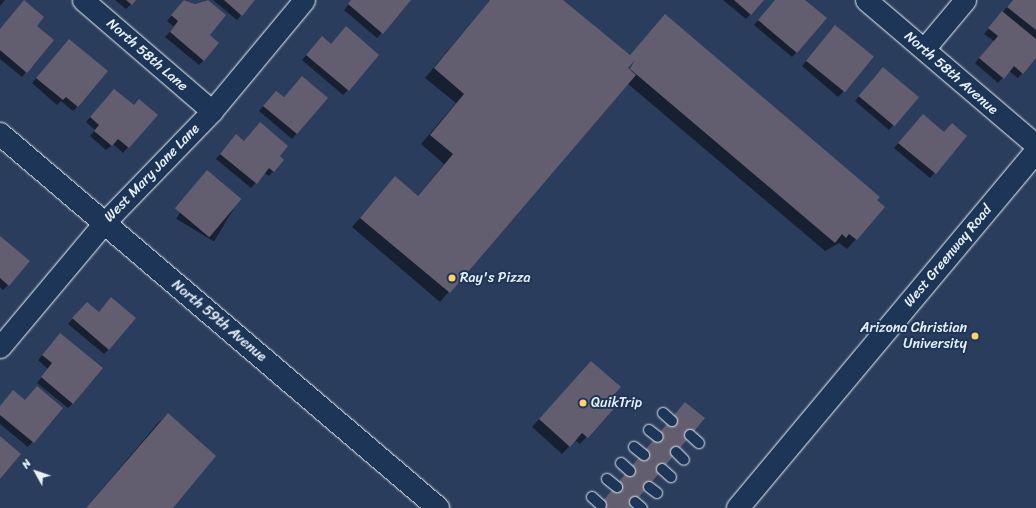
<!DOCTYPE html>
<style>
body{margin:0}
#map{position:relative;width:1036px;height:508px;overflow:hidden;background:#2b3d5c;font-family:Sriracha,sans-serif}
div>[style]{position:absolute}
.shadow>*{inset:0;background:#0007;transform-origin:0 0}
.building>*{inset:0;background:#625e6f;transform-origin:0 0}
.roads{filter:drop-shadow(0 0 1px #e8f1f8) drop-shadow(0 0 1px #e8f1f8)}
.lane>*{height:10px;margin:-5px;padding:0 5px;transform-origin:5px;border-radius:5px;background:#1d3557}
.street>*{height:21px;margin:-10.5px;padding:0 10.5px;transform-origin:10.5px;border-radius:10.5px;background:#1d3557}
.secondary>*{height:22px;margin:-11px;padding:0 11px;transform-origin:11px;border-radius:11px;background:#1d3557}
.dots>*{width:11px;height:11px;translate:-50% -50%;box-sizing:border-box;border:2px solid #1d3557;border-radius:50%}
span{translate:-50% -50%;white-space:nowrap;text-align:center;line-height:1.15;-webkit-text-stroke:4px #1d3557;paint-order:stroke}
.street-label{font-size:14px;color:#e8f1f8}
.poi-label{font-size:14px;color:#e8f1f8}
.left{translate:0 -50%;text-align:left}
.right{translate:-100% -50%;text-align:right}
.north{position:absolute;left:16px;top:452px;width:40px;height:40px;-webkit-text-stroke:3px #1d3557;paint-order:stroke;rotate:310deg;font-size:11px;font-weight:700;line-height:16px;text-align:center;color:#e8f1f8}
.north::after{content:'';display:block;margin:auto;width:14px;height:18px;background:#e8f1f8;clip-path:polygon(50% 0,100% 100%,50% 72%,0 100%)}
</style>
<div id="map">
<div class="shadow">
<i style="clip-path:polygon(0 0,5px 0,0 6px)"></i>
<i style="clip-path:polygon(115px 0,135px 0,126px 9px)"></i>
<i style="clip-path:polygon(185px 0,195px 4px,207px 0,225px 15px,208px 35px,204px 60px,199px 65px,165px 37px,174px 27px,167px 21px)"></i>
<i style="clip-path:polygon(213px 0,254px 0,237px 20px)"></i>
<i style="clip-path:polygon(352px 0,410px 0,377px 38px,344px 10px)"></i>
<i style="clip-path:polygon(evenodd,490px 0,562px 0,629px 56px,665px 15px,884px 207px,847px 249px,839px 243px,825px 251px,627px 83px,440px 302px,352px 227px,395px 178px,417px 197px,444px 164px,421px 144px,456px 103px,425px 78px,490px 0,638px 56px,630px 71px,626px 68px,638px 56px)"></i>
<i style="clip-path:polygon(723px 0,763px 0,746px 19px)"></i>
<i style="clip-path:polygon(776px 0,804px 0,797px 52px,792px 57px,754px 25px)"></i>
<i style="clip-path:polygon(1013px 0,1036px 0,1036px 57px,1018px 78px,1009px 71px,998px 83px,975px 63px,994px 41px,984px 34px)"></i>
<i style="clip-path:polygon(36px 26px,26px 72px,22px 77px,0 59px,0 29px)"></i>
<i style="clip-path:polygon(831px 32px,843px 92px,838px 97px,802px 66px)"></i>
<i style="clip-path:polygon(317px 42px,348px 90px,343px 95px,302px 60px)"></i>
<i style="clip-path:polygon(64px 45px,78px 106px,73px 111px,61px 101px,57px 105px,32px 83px)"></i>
<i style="clip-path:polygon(878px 73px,917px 97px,889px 130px,855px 101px)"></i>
<i style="clip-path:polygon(302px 77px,327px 98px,292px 139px,259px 111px,271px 97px,283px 98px)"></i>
<i style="clip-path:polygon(109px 95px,156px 115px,123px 153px,113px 144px,106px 150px,90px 136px,95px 130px,86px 122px)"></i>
<i style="clip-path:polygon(918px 120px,944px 133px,966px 136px,930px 178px,894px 148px)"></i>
<i style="clip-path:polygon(231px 141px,243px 142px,283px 160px,269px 176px,264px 173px,251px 188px,216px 159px)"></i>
<i style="left:202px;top:176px;width:44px;height:50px;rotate:31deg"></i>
<i style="clip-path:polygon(0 237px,8px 285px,3px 290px,0 287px)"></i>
<i style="clip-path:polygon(82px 308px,109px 349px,104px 354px,68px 324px)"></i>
<i style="clip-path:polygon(55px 339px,73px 403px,68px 408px,37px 383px,48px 369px,38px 360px)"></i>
<i style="clip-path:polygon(584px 370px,614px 406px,580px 444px,575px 440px,562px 454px,532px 427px)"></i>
<i style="clip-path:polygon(24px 401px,62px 408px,28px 447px,0 424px,0 406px)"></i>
<i style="clip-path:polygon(168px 414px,172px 508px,86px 508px,158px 423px)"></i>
</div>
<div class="building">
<i style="clip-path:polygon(24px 0,44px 17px,37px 26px,54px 40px,27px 73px,0 50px,0 29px)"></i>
<i style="clip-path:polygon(126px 0,136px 0,132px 5px)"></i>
<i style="clip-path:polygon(184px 0,195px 4px,208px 0,226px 15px,210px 35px,219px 43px,204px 61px,170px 32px,178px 21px,171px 15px)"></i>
<i style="clip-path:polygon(224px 0,255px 0,242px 16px)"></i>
<i style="clip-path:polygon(351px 0,411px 0,383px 34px,348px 4px)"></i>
<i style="clip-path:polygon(490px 0,563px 0,630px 55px,665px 14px,880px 197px,877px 200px,885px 207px,857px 240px,849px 234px,846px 238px,842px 234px,835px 243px,630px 69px,635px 60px,628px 68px,636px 75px,450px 293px,360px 218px,395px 176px,418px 196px,453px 154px,430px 135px,464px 94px,434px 68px)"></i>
<i style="clip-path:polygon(734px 0,764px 0,751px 15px)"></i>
<i style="clip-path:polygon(775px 0,805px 0,827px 18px,797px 53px,758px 20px)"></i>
<i style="clip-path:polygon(1013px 0,1036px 0,1036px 30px,1007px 7px)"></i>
<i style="clip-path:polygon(1002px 11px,1036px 39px,1036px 58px,1023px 74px,1014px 66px,1004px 79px,979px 58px,998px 36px,988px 28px)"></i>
<i style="left:835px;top:25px;width:50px;height:46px;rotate:39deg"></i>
<i style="clip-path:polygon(346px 26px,379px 55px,349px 91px,306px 55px,322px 36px,331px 44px)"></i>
<i style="clip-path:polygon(69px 39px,108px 71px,78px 107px,66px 97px,63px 100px,36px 78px)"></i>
<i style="left:883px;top:67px;width:47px;height:38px;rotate:40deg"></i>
<i style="clip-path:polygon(302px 76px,328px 98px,297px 134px,263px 106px,276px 91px,284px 97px)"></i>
<i style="clip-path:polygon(114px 89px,134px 105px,139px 99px,158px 115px,129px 148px,118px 139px,112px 146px,94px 131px,99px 125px,90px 117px)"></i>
<i style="clip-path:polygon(923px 114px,944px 132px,952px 123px,967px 136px,936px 174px,898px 143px)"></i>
<i style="clip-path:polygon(260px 122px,288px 146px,280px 156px,284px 160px,274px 172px,269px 168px,257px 184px,220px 154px,236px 134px,244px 141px)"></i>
<i style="left:207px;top:170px;width:45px;height:50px;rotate:40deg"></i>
<i style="clip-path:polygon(0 236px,30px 261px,9px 286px,0 278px)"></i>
<i style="clip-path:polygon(111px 297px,136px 318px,109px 350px,72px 318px,87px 302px,99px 312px)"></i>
<i style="clip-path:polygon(60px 333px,103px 368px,73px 404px,41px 377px,52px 363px,42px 355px)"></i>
<i style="clip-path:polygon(591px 361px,621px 387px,609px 400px,616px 406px,588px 438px,582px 433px,570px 447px,539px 419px)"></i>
<i style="clip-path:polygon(37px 386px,63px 408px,34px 443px,0 415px,0 406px,13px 390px,25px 400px)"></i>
<i style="clip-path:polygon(685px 402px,705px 418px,630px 508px,597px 508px)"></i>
<i style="clip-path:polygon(168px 413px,216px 456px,173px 508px,86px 508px)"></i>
<i style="clip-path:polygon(0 436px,21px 454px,0 479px)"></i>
</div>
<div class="roads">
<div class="lane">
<i style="left:663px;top:413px;width:12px;rotate:42deg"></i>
<i style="left:649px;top:430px;width:11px;rotate:38deg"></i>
<i style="left:690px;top:435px;width:12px;rotate:42deg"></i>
<i style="left:634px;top:447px;width:13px;rotate:39deg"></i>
<i style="left:676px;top:452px;width:11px;rotate:45deg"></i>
<i style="left:621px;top:463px;width:12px;rotate:42deg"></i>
<i style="left:662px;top:469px;width:12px;rotate:42deg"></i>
<i style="left:607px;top:479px;width:13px;rotate:39deg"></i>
<i style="left:649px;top:487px;width:10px;rotate:37deg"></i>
<i style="left:592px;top:497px;width:12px;rotate:42deg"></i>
<i style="left:635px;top:502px;width:9px;rotate:41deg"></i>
</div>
<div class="street">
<i style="left:83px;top:0;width:170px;rotate:40.7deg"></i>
<i style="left:866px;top:0;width:223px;rotate:40.5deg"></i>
<i style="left:924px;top:49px;width:64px;rotate:-50.1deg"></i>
<i style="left:0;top:347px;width:162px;rotate:-50deg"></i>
<i style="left:104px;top:223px;width:156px;rotate:-46deg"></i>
<i style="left:212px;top:111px;width:144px;rotate:-50.3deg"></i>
</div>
<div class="secondary">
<i style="left:0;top:134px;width:576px;rotate:40.49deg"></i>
<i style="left:738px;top:508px;width:464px;rotate:-50.1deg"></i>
</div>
</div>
<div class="dots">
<i style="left:452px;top:278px;background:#ffd166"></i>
<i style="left:975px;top:336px;background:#ffd166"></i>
<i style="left:583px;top:403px;background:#ffd166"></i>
</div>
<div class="street-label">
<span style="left:147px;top:55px;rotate:41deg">North 58th Lane</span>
<span style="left:951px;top:73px;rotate:41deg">North 58th Avenue</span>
<span style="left:152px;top:173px;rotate:-46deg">West Mary Jane Lane</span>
<span style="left:948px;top:256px;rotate:-50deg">West Greenway Road</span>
<span style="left:219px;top:321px;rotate:40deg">North 59th Avenue</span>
</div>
<div class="poi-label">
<span class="left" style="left:460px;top:278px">Ray's Pizza</span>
<span class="right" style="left:967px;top:336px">Arizona Christian<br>University</span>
<span class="left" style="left:591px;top:403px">QuikTrip</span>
</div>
<div class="north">N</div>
</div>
